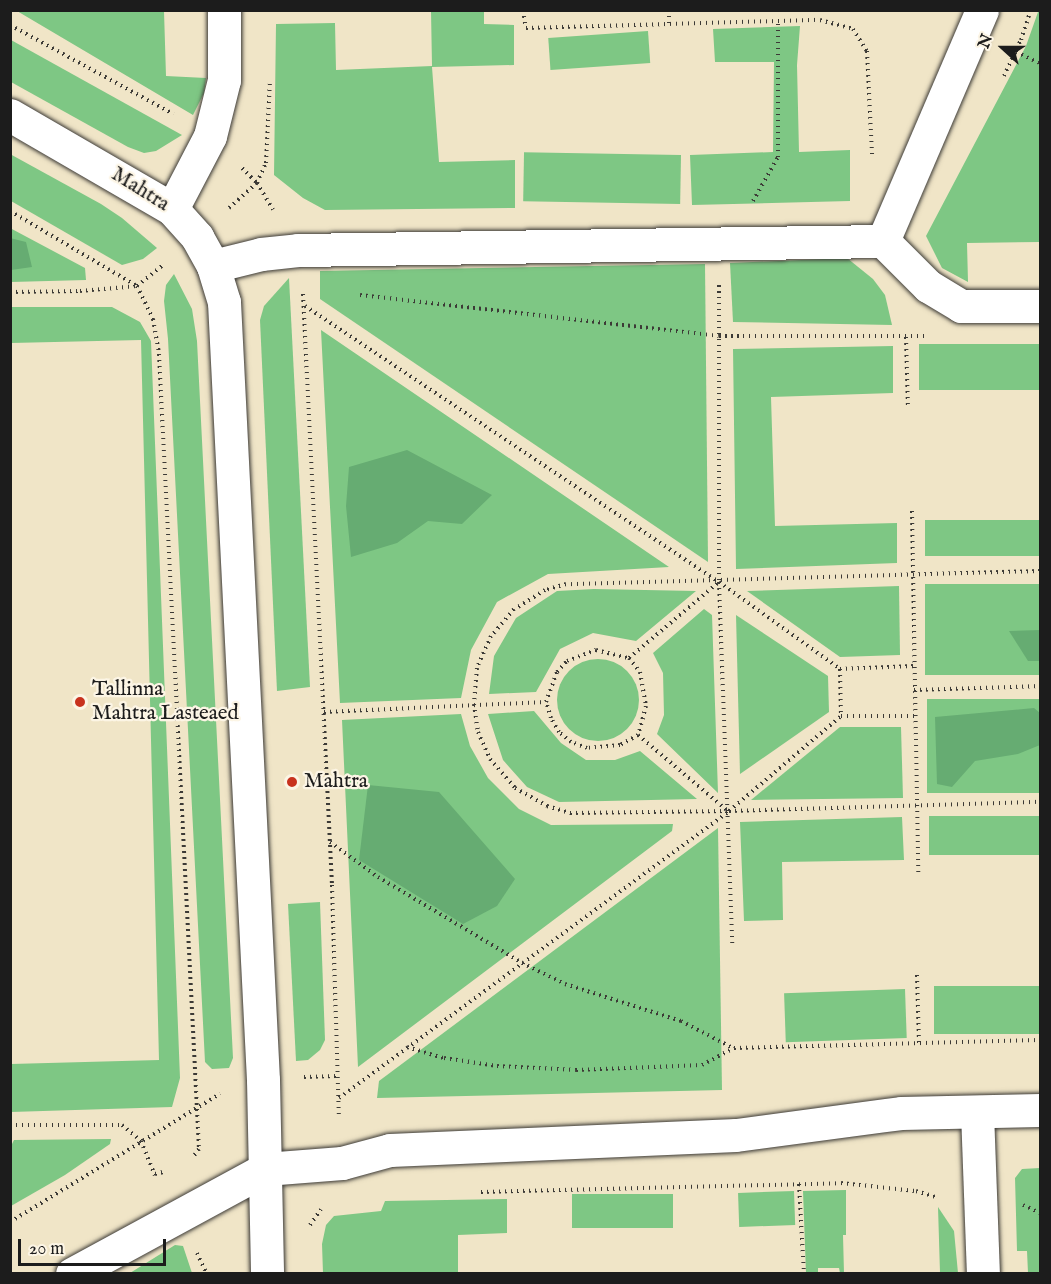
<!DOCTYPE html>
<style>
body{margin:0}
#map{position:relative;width:1051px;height:1284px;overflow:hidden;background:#f0e5c7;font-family:"IM FELL English",serif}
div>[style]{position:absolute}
.green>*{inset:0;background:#7ec784;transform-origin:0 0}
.round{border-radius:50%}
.forest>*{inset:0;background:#66ac72}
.path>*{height:4px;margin-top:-2px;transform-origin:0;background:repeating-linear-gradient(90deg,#3c3a36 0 1.5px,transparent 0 6px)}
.roads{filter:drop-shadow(0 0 2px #3c3a36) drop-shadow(0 0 2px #3c3a36)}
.minor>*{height:33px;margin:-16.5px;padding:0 16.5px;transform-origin:16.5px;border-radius:16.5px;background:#fff}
.dots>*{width:16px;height:16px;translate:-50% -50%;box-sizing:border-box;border:3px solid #fcf5e5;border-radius:50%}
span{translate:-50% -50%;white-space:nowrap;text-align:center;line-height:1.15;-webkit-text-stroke:4.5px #fcf5e5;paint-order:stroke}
.street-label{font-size:21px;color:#1c1c1c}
.poi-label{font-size:21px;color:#1c1c1c}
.left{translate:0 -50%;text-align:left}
.frame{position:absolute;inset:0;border:12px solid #1c1c1c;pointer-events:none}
.north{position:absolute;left:973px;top:18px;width:60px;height:60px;-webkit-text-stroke:4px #fcf5e5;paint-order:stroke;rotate:291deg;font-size:16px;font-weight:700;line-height:24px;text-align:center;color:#1c1c1c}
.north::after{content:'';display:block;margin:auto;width:21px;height:27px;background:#1c1c1c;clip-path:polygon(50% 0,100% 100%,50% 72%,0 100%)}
.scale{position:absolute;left:18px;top:1239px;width:148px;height:27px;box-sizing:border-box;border:3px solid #1c1c1c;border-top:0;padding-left:8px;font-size:18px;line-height:21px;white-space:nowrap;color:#1c1c1c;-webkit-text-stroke:4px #fcf5e5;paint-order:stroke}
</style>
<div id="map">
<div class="green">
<i style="clip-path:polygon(17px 11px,164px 11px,166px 76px,206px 78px,204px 93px,193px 115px)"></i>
<i style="clip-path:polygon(431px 11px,484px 11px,484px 24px,514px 25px,514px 65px,432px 67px,439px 162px,515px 160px,515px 208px,325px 210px,303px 198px,274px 175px,276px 24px,335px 23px,336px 70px,432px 66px)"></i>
<i style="clip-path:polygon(1038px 12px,1040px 12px,1040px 242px,967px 243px,968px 282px,942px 268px,926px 236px,1026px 46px)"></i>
<i style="clip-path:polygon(800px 26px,797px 65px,799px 152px,850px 150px,850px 201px,692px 205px,690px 155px,773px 152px,774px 62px,715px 62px,713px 29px)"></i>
<i style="left:648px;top:31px;width:32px;height:100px;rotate:86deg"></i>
<i style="clip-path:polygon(11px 40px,182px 135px,156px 151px,144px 153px,128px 147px,11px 82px)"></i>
<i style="clip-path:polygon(10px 154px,101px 204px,122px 218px,157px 248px,143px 259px,122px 265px,11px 201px)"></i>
<i style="left:681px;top:155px;width:49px;height:157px;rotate:91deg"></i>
<i style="clip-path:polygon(10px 228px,85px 268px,86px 280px,11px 282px)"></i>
<i style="clip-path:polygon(847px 258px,873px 279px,885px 295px,892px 325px,733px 322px,730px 263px)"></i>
<i style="clip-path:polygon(705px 264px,708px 562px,320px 299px,320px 271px)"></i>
<i style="clip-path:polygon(174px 274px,192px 309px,197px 341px,233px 1058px,229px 1068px,212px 1069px,205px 1062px,168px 339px,164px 301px,166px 285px)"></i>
<i style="clip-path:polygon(289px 278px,310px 687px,277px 691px,260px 320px,264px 306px)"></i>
<i style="clip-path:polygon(11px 307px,112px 307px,140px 322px,151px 341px,180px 1078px,172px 1107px,11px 1112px,11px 1064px,159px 1060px,141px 340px,11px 343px)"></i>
<i style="clip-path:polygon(321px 330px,669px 567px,548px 574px,497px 602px,471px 650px,461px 698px,340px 703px)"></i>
<i style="left:1040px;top:344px;width:46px;height:121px;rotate:90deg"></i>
<i style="clip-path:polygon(893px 346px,893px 393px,771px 397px,775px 526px,897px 523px,897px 563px,736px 569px,733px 349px)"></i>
<i style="left:1040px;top:520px;width:36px;height:115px;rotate:90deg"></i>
<i style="left:1040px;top:584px;width:91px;height:115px;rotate:90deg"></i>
<i style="clip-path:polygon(899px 586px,900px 655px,840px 657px,747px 591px)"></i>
<i style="clip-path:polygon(594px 589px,696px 591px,636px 641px,593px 633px,560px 649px,536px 692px,489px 694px,494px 656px,516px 618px,557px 591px)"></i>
<i style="clip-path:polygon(704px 609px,712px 615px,718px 793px,657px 734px,664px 715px,663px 673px,653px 653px)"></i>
<i style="clip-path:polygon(736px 615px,828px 676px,829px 712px,740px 774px)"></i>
<i class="round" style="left:557px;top:659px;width:82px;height:82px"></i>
<i style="left:1040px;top:699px;width:94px;height:113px;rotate:90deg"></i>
<i style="clip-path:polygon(534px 711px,561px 743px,586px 760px,615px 760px,640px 751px,697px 799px,559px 802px,527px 787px,503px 760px,488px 714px)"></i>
<i style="clip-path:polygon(461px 714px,470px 746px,488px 778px,519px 809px,551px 825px,673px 824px,672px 831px,358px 1067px,342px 720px)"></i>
<i style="clip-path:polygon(840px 727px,901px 727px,903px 798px,751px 800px)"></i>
<i style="left:1040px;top:816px;width:39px;height:111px;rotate:90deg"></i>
<i style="clip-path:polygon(902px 817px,904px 860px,782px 862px,783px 920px,744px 921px,740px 822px)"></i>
<i style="clip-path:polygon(718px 828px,722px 1090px,377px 1098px,379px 1081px)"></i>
<i style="clip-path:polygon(320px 902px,325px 1040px,320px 1050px,308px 1060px,296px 1061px,288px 904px)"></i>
<i style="left:1040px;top:986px;width:48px;height:106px;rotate:90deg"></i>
<i style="left:905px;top:989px;width:49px;height:121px;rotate:88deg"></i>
<i style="clip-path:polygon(111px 1139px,110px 1144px,65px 1175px,11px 1206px,11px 1146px,14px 1140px)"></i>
<i style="clip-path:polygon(1040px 1168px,1040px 1273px,1028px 1273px,1027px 1251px,1017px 1251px,1015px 1178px,1022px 1169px)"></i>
<i style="clip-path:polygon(846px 1190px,846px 1235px,843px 1235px,844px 1273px,840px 1273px,839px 1268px,818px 1268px,818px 1273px,806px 1273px,803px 1191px)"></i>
<i style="left:794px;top:1191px;width:34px;height:56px;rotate:88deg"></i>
<i style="left:673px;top:1194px;width:34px;height:101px;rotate:90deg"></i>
<i style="clip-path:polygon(507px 1199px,507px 1233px,458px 1235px,458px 1273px,323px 1273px,322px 1244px,326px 1225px,334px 1216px,381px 1211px,385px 1201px)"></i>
<i style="clip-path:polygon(938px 1207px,954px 1231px,958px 1273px,940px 1273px)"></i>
<i style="clip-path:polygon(175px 1245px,183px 1246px,192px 1273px,130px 1273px)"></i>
</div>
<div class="forest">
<i style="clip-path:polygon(10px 238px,26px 242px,32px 267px,11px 270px)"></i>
<i style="clip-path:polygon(407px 450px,492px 495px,462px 524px,428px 521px,397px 543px,351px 557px,346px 506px,349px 467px)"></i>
<i style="clip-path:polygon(1040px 630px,1040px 661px,1028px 661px,1009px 631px)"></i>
<i style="clip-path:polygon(1034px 708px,1040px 713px,1040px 745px,1018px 754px,975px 761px,952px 787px,937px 784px,935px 717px)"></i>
<i style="clip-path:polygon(368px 785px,439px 792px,515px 879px,497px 906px,463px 924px,359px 860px)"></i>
</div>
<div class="path">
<i style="left:523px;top:10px;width:18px;rotate:81deg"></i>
<i style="left:526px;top:28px;width:294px;rotate:-1.6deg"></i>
<i style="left:820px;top:20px;width:34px;rotate:15deg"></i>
<i style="left:853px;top:29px;width:26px;rotate:58deg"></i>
<i style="left:867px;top:51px;width:104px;rotate:87.2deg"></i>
<i style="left:669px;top:10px;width:14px;rotate:90deg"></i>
<i style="left:10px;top:25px;width:186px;rotate:28.6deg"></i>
<i style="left:1016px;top:52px;width:26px;rotate:25deg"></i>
<i style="left:1004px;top:76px;width:40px;rotate:-65deg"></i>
<i style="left:1021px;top:40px;width:32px;rotate:-72deg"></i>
<i style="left:242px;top:168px;width:21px;rotate:45deg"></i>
<i style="left:257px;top:183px;width:31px;rotate:59deg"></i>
<i style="left:753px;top:201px;width:51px;rotate:-60.4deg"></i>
<i style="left:778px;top:157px;width:136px;rotate:-90deg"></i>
<i style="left:229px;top:208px;width:38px;rotate:-42deg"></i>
<i style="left:257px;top:183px;width:22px;rotate:-66deg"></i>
<i style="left:266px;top:163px;width:83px;rotate:-87.2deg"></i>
<i style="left:10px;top:211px;width:147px;rotate:30.6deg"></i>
<i style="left:137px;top:286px;width:37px;rotate:64deg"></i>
<i style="left:153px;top:319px;width:36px;rotate:80deg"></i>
<i style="left:159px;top:354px;width:796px;rotate:87.12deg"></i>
<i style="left:199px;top:1149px;width:10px;rotate:127deg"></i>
<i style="left:719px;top:285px;width:297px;rotate:90deg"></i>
<i style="left:719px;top:582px;width:362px;rotate:87.9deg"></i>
<i style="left:10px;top:292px;width:70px;rotate:-0.8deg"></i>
<i style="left:80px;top:291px;width:57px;rotate:-5deg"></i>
<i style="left:137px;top:286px;width:35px;rotate:-39deg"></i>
<i style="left:303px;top:294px;width:592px;rotate:87.19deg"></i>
<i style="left:332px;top:885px;width:234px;rotate:88.3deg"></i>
<i style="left:360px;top:295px;width:361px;rotate:6.5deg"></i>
<i style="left:719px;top:336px;width:207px"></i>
<i style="left:305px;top:306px;width:498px;rotate:33.7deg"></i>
<i style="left:719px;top:582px;width:149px;rotate:35.7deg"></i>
<i style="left:906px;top:337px;width:72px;rotate:88.4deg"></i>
<i style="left:912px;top:511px;width:361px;rotate:89deg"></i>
<i style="left:1040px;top:571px;width:474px;rotate:178.4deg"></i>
<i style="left:566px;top:584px;width:22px;rotate:164deg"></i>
<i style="left:545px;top:590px;width:36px;rotate:148deg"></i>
<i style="left:514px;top:609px;width:35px;rotate:130deg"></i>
<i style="left:491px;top:636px;width:35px;rotate:114deg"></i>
<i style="left:477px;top:668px;width:36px;rotate:95deg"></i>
<i style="left:474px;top:704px;width:28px;rotate:82deg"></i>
<i style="left:478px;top:732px;width:30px;rotate:66deg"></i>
<i style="left:490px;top:759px;width:38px;rotate:49deg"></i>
<i style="left:515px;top:788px;width:37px;rotate:29deg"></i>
<i style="left:547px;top:806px;width:24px;rotate:17deg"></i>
<i style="left:570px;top:813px;width:159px;rotate:-0.7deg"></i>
<i style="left:729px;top:811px;width:311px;rotate:-1.7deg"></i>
<i style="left:596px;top:650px;width:34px;rotate:14deg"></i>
<i style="left:629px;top:658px;width:18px;rotate:52deg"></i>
<i style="left:640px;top:672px;width:35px;rotate:80deg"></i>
<i style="left:646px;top:706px;width:30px;rotate:105deg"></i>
<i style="left:638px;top:735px;width:21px;rotate:151deg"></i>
<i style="left:620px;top:745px;width:33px;rotate:175deg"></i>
<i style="left:587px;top:748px;width:17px;rotate:-159deg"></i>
<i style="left:571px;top:742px;width:16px;rotate:-140deg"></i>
<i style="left:559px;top:732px;width:16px;rotate:-120deg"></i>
<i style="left:551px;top:718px;width:17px;rotate:-107deg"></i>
<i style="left:546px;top:702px;width:32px;rotate:-70deg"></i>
<i style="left:557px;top:672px;width:15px;rotate:-48deg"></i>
<i style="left:567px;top:661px;width:31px;rotate:-21deg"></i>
<i style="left:629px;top:658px;width:118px;rotate:-40.2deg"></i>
<i style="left:913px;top:666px;width:73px;rotate:177.6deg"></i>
<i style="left:840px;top:669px;width:47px;rotate:88.8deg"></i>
<i style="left:841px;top:716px;width:74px"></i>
<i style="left:914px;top:690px;width:126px;rotate:-1.8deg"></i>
<i style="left:324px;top:712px;width:222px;rotate:-2.6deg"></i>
<i style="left:638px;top:735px;width:118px;rotate:40.2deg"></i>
<i style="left:330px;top:842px;width:59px;rotate:36.1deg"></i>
<i style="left:378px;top:877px;width:168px;rotate:30.8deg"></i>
<i style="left:522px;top:963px;width:48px;rotate:26deg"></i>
<i style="left:565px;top:984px;width:122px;rotate:17.7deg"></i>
<i style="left:681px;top:1021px;width:59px;rotate:27.4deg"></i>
<i style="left:917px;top:975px;width:68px;rotate:88.3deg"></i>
<i style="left:407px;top:1047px;width:39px;rotate:17deg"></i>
<i style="left:444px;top:1058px;width:54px;rotate:8.6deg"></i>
<i style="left:497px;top:1066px;width:79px;rotate:2.9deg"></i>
<i style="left:576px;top:1070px;width:126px;rotate:-2.3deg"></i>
<i style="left:702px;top:1065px;width:36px;rotate:-28deg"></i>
<i style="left:734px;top:1048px;width:306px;rotate:-1.5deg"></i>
<i style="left:304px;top:1077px;width:32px;rotate:-2deg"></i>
<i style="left:339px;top:1098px;width:484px;rotate:-36.3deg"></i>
<i style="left:729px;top:811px;width:147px;rotate:-40.3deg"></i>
<i style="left:10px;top:1125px;width:112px"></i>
<i style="left:122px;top:1125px;width:25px;rotate:40deg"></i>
<i style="left:141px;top:1141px;width:37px;rotate:68deg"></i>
<i style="left:155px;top:1174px;width:9px;rotate:-13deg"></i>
<i style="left:799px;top:1184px;width:90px;rotate:86.8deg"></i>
<i style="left:481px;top:1192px;width:360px;rotate:-1.4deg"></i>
<i style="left:841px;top:1183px;width:75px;rotate:6.1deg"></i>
<i style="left:916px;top:1191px;width:21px;rotate:17deg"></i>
<i style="left:1023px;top:1205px;width:19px;rotate:25deg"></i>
<i style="left:10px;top:1222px;width:246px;rotate:-31.4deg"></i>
<i style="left:310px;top:1225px;width:19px;rotate:-55deg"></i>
<i style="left:197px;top:1253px;width:23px;rotate:65deg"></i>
</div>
<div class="roads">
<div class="minor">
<i style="left:10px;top:115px;width:187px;rotate:30.1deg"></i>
<i style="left:172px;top:209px;width:38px;rotate:48deg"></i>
<i style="left:197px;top:237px;width:33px;rotate:61deg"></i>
<i style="left:213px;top:266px;width:38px;rotate:73deg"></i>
<i style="left:224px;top:302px;width:779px;rotate:87.13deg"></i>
<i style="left:263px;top:1080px;width:194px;rotate:88.8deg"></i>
<i style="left:172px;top:209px;width:82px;rotate:-62.5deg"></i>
<i style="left:210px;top:136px;width:58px;rotate:-76deg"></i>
<i style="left:224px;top:80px;width:70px;rotate:-90deg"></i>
<i style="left:883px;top:241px;width:251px;rotate:-66.8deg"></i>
<i style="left:213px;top:266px;width:49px;rotate:-14deg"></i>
<i style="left:261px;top:254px;width:37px;rotate:-6deg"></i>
<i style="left:298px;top:250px;width:585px;rotate:-0.88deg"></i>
<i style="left:883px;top:241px;width:64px;rotate:45deg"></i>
<i style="left:928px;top:286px;width:39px;rotate:31deg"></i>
<i style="left:961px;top:306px;width:79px"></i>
<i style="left:977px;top:1112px;width:162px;rotate:87.9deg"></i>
<i style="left:72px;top:1274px;width:220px;rotate:-28.5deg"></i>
<i style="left:265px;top:1169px;width:77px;rotate:-4.5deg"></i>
<i style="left:342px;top:1163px;width:50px;rotate:-15.2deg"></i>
<i style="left:390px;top:1150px;width:346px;rotate:-2.5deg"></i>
<i style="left:736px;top:1135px;width:166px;rotate:-7.6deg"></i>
<i style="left:901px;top:1113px;width:139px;rotate:-1.2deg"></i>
</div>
</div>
<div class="dots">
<i style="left:80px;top:702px;background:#c8321e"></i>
<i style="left:292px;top:782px;background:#c8321e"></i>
</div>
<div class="street-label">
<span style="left:140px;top:190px;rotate:32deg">Mahtra</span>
</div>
<div class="poi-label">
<span class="left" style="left:92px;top:702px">Tallinna<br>Mahtra Lasteaed</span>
<span class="left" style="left:304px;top:782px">Mahtra</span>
</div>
<div class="frame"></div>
<div class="north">N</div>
<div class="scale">20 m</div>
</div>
